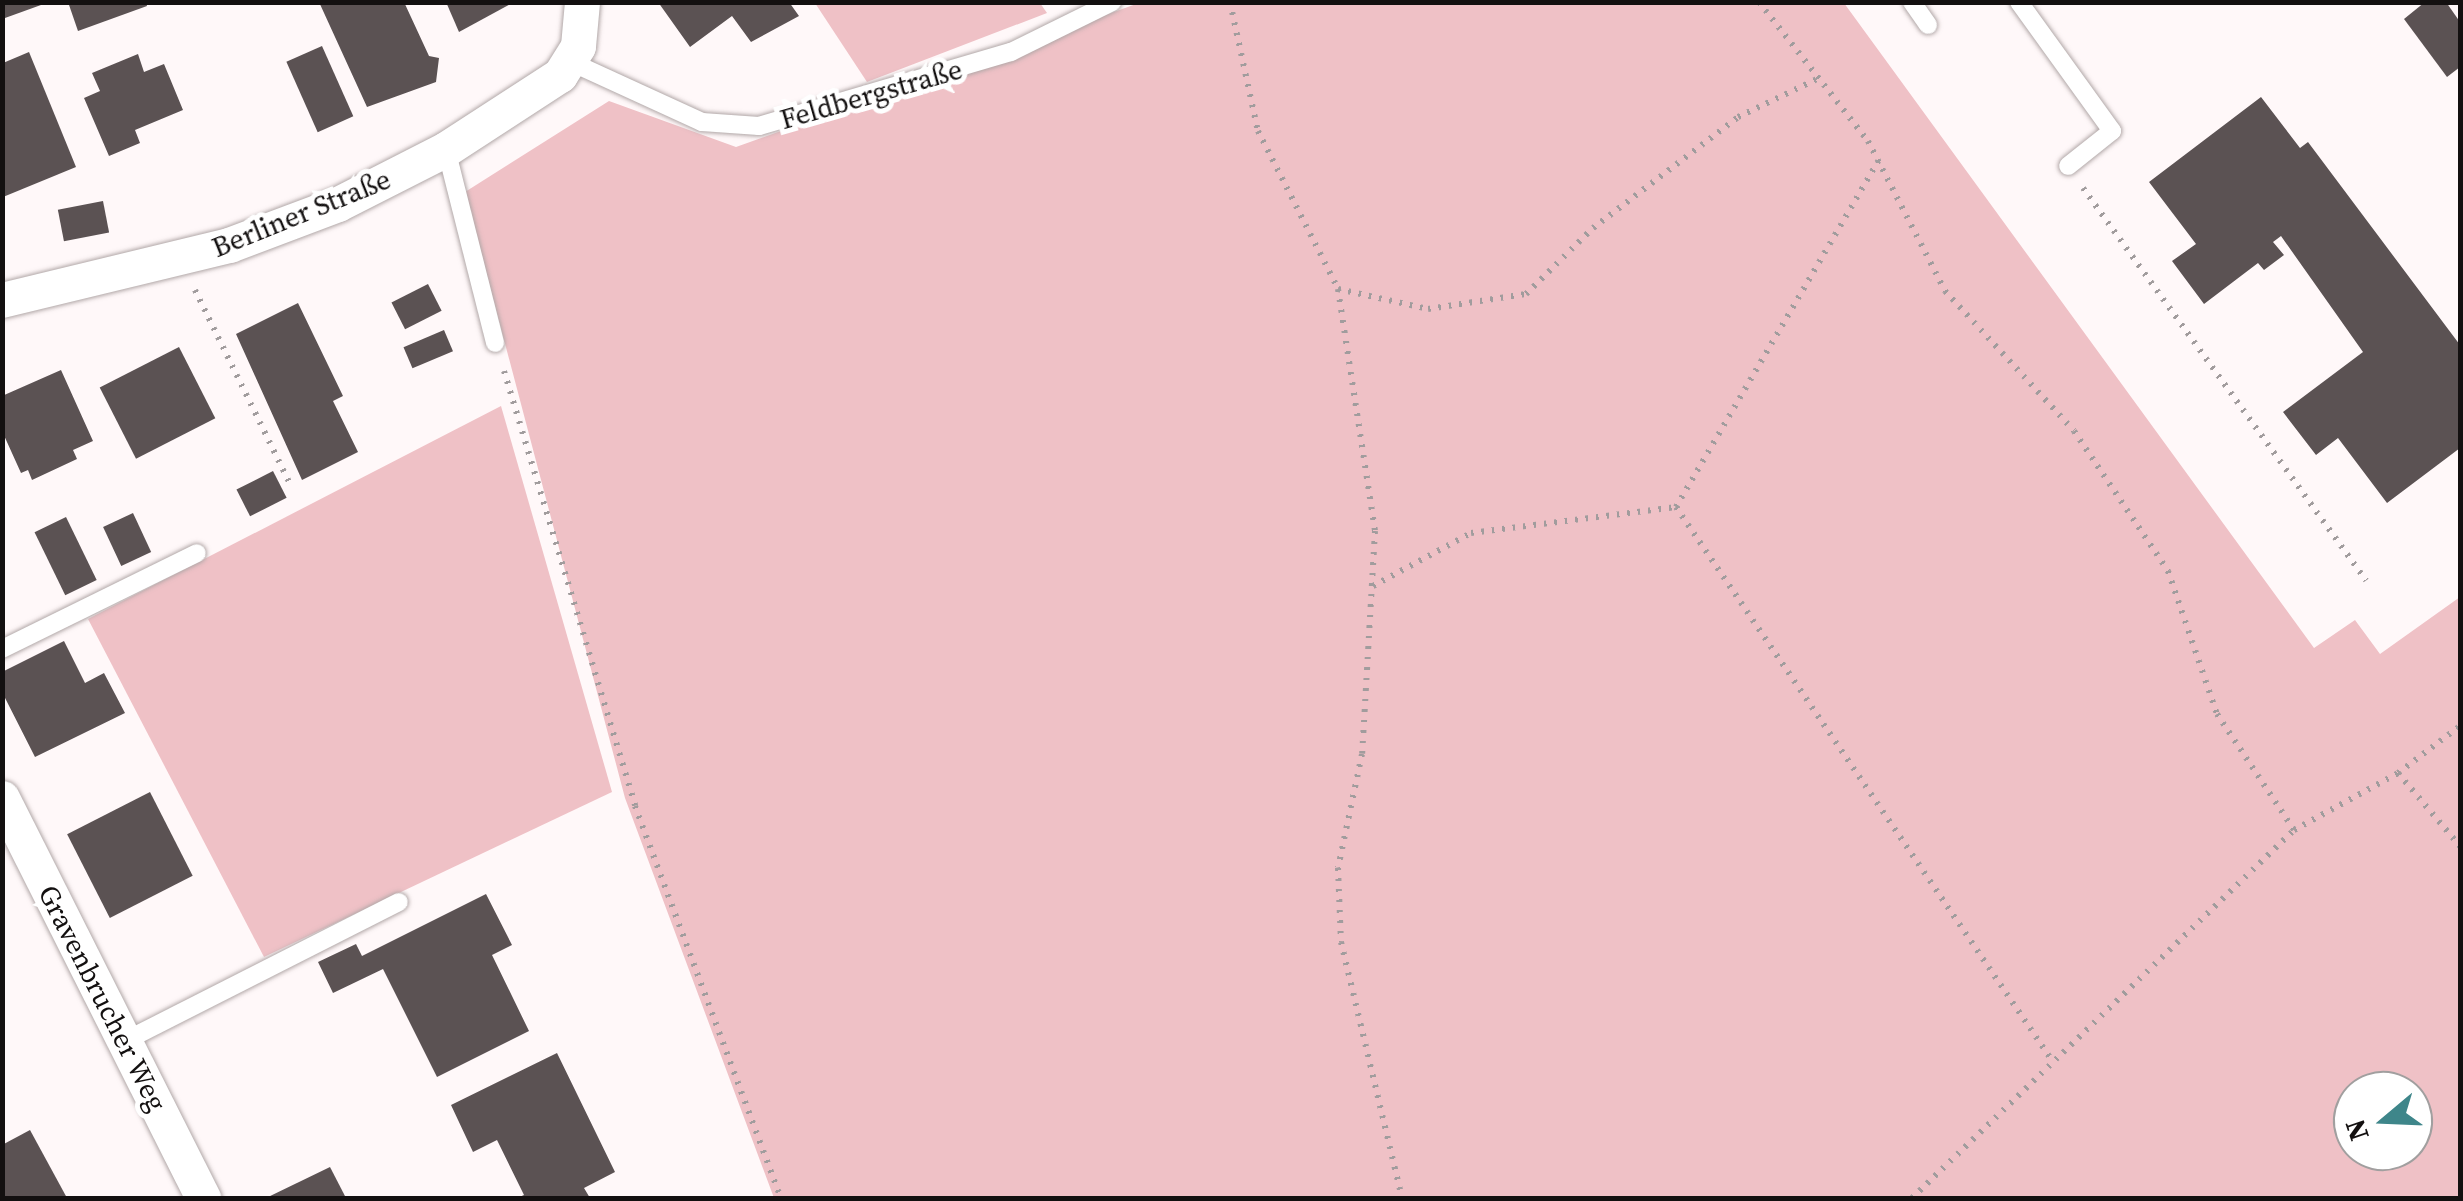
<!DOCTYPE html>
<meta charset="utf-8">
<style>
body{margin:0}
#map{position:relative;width:2463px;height:1201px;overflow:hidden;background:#fff8f9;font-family:"Source Serif 4",serif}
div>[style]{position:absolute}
.green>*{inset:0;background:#efc1c6}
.building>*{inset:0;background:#5b5253;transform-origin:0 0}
.path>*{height:6px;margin-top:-3px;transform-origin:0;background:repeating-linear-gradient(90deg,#a19c9d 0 2.5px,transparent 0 10.5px)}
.roads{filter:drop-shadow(0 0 2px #b2a8a8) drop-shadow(0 0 2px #b2a8a8)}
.lane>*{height:18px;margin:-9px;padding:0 9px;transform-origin:9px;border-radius:9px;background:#fff}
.street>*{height:35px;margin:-17.5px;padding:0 17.5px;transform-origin:17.5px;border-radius:17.5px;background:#fff}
span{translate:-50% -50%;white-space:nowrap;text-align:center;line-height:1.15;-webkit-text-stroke:10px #fff;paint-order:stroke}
.street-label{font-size:28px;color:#131010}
.frame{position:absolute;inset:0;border:5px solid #131010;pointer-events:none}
.north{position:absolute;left:2333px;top:1071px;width:100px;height:100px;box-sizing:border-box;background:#fff;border:2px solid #a19f9f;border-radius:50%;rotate:251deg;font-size:28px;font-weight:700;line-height:40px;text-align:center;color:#131010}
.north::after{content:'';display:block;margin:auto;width:35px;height:45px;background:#3e868a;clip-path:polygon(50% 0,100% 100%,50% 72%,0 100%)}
</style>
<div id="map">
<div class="green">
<i style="clip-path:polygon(1040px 3px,1047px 13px,867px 82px,815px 3px)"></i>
<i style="clip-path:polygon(evenodd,1139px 3px,1844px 3px,2314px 648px,2355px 620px,2380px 654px,2460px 597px,2460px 1198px,774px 1198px,625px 798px,465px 192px,609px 101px,736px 147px,1139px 3px,2353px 1091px,2413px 1091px,2413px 1151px,2353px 1151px,2353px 1091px)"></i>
<i style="clip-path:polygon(501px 406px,612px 792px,264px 957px,88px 619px)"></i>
</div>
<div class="building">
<i style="clip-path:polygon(2px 2px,40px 2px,41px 5px,5px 18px)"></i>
<i style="clip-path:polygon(68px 2px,146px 2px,147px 6px,78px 31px)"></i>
<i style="clip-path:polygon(319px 2px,404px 2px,429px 56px,439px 58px,436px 82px,367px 107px)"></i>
<i style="clip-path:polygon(446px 2px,514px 2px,459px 32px)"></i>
<i style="clip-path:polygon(658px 2px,789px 2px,799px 16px,751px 42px,732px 16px,690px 47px)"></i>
<i style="clip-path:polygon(2425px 2px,2446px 2px,2460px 22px,2460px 67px,2447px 77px,2404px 19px)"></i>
<i style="left:322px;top:46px;width:77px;height:39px;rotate:66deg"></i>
<i style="clip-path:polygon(29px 52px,76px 167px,3px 197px,3px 63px)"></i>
<i style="clip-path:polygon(138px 54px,144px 72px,164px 64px,183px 110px,135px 130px,140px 143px,109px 156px,84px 98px,100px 91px,92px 73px)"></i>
<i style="clip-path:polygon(2261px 97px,2300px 148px,2308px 142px,2460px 345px,2460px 448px,2387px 503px,2338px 438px,2316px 455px,2283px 412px,2363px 352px,2281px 236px,2273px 242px,2284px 255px,2264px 270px,2258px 263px,2204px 304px,2172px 261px,2196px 244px,2149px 182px)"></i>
<i style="left:103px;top:201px;width:32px;height:46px;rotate:79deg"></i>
<i style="left:428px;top:284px;width:30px;height:41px;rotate:63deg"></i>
<i style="clip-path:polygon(298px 303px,343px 396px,333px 401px,358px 452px,302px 480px,236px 334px)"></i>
<i style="left:444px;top:330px;width:23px;height:44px;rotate:67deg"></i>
<i style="left:179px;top:347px;width:80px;height:89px;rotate:63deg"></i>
<i style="clip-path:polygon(61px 370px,93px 441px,73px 450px,77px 459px,32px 480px,28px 470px,21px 473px,2px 431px,2px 396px)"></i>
<i style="left:273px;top:471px;width:30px;height:41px;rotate:63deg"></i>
<i style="left:133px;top:513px;width:43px;height:33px;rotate:65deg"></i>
<i style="left:66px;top:517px;width:70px;height:35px;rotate:64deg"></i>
<i style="clip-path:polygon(64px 641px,85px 683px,104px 673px,125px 713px,35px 757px,2px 692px,2px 672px)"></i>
<i style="left:150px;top:792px;width:94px;height:93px;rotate:63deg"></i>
<i style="clip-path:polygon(486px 894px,512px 945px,492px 955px,529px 1031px,437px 1077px,383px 969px,333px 993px,318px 962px,356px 944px,362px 956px)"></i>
<i style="clip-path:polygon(557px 1053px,615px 1172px,584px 1188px,590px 1198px,517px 1198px,524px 1195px,497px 1140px,473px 1152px,451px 1105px)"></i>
<i style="clip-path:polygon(30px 1130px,67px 1198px,2px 1198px,2px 1145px)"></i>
<i style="clip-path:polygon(330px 1167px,346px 1198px,266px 1198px)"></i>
</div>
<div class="path">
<i style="left:1230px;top:2px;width:132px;rotate:77.8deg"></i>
<i style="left:1258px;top:131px;width:177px;rotate:63.1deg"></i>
<i style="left:1338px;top:289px;width:245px;rotate:81.3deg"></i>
<i style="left:1375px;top:531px;width:223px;rotate:93.3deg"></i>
<i style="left:1362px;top:754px;width:116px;rotate:101.9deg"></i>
<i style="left:1338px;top:868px;width:74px;rotate:87.7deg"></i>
<i style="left:1341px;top:942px;width:263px;rotate:76.6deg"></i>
<i style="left:1759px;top:2px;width:177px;rotate:51.9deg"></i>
<i style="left:1868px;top:141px;width:169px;rotate:62.8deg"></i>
<i style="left:1945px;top:291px;width:190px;rotate:47.3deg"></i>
<i style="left:2074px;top:431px;width:169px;rotate:56.1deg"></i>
<i style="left:2168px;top:571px;width:151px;rotate:71.1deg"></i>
<i style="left:2217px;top:714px;width:139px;rotate:56.4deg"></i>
<i style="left:2083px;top:188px;width:484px;rotate:54.2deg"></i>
<i style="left:1338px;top:289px;width:92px;rotate:12.5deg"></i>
<i style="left:1428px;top:309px;width:99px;rotate:-8.7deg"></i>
<i style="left:1526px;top:294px;width:94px;rotate:-44.6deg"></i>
<i style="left:1593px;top:228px;width:183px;rotate:-37.4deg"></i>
<i style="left:1738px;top:117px;width:90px;rotate:-25.7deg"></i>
<i style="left:195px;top:290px;width:218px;rotate:63.9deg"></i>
<i style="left:504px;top:371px;width:454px;rotate:73.2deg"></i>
<i style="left:635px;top:806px;width:418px;rotate:69.6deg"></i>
<i style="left:1676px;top:507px;width:671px;rotate:55.81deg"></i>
<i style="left:1373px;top:586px;width:111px;rotate:-28.4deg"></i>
<i style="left:1471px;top:533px;width:207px;rotate:-7.2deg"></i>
<i style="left:1676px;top:507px;width:401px;rotate:-59.7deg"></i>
<i style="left:2398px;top:773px;width:96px;rotate:49.7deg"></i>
<i style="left:1912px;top:1198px;width:530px;rotate:-43.93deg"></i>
<i style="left:2294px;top:830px;width:119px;rotate:-28.7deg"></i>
<i style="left:2398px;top:773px;width:78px;rotate:-37.2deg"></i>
</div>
<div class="roads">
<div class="lane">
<i style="left:1912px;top:2px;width:28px;rotate:55deg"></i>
<i style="left:2019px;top:2px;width:159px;rotate:54.2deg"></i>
<i style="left:2112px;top:131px;width:56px;rotate:141.5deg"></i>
<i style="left:571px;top:62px;width:144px;rotate:24.6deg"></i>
<i style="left:702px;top:122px;width:57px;rotate:4deg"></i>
<i style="left:759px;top:126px;width:263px;rotate:-16.4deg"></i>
<i style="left:1011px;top:52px;width:113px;rotate:-26.3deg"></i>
<i style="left:446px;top:149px;width:200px;rotate:75.8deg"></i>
<i style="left:2px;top:649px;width:217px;rotate:-26.2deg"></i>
<i style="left:125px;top:1041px;width:307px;rotate:-26.9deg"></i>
</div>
<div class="street">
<i style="left:2px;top:300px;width:234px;rotate:-13.6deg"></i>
<i style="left:229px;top:245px;width:116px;rotate:-20.6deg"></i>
<i style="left:338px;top:204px;width:121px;rotate:-27deg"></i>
<i style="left:446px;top:149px;width:136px;rotate:-33deg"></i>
<i style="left:560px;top:75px;width:34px;rotate:-58deg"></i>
<i style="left:578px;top:46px;width:44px;rotate:-84.8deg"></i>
<i style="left:2px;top:798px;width:448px;rotate:63.3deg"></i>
</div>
</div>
<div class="street-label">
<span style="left:871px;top:94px;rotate:-16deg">Feldbergstraße</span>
<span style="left:301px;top:213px;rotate:-22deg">Berliner Straße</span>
<span style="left:103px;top:998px;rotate:63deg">Gravenbrucher Weg</span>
</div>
<div class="frame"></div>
<div class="north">N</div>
</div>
